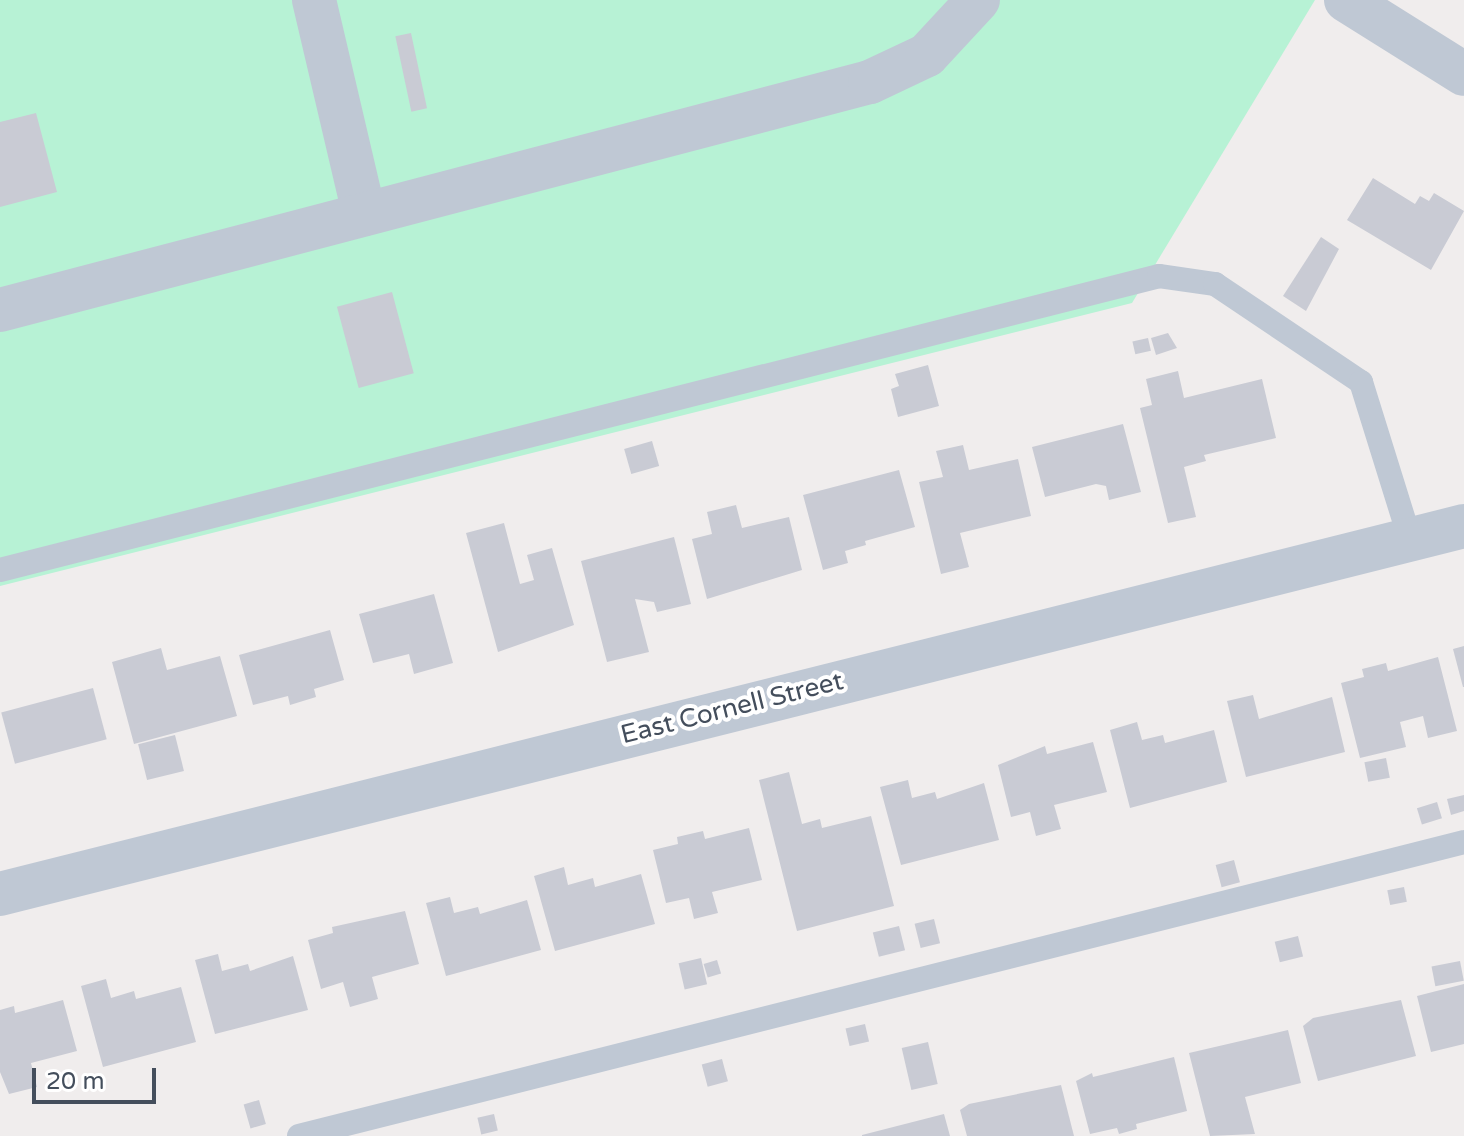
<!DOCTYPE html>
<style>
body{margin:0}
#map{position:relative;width:1464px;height:1136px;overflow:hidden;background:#f0eded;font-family:"Varela Round",sans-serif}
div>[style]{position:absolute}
.green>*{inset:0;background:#b7f2d5}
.building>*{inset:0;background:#c9cbd4;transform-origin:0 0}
.lane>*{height:24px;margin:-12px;padding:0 12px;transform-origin:12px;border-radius:12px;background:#bfc8d4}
.street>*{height:44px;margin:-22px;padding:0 22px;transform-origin:22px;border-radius:22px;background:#bfc8d4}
span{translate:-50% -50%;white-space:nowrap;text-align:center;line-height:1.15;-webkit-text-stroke:8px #fff;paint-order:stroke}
.street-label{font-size:26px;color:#444e5c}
.scale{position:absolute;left:32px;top:1068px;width:124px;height:36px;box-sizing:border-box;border:4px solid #444e5c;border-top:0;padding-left:10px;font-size:24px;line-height:28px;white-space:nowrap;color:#444e5c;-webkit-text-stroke:6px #fff;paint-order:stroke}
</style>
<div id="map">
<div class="green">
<i style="clip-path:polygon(0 0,1315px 0,1132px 303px,0 586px)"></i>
</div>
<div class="building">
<i style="left:411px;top:33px;width:77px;height:16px;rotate:78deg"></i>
<i style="clip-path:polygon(36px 113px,57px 192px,0 207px,0 122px)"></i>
<i style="clip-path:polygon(1373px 178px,1415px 204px,1420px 196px,1429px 201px,1434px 193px,1464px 211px,1431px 270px,1347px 220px)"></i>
<i style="clip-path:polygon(1321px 237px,1339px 249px,1306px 311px,1283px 296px)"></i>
<i style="left:392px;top:292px;width:84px;height:57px;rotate:75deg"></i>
<i style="clip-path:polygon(1168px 333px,1177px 348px,1156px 355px,1151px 338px)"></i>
<i style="left:1148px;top:338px;width:13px;height:16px;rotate:77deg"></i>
<i style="clip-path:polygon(928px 365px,939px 406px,898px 417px,891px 389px,899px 386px,895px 374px)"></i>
<i style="clip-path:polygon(1178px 371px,1184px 398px,1262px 379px,1276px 438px,1204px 455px,1206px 461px,1184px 467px,1196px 517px,1168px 523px,1140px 408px,1152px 405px,1146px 379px)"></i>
<i style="clip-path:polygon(1123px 424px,1141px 492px,1109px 500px,1106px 486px,1096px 484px,1045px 497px,1032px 447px)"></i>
<i style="left:652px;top:441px;width:26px;height:29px;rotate:74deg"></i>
<i style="clip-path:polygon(963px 445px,969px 470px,1018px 459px,1031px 516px,960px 533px,969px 567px,941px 574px,919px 482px,943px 477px,936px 451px)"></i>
<i style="clip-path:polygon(899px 470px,915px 527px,865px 541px,866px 545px,845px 551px,848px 563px,823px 570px,803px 495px)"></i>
<i style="clip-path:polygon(736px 505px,742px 528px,789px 517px,802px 570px,707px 599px,692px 539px,712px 534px,707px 512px)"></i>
<i style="clip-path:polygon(504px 523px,520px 584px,534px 580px,527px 555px,552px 548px,574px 625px,498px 652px,466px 533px)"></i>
<i style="clip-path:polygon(674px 537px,691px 604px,657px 612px,654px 602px,635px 599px,649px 652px,607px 662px,581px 561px)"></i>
<i style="clip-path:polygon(434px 594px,453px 663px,414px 674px,409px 654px,373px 663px,359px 614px)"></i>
<i style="clip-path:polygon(330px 630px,344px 680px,314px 689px,316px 697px,290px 705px,288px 696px,253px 705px,239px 655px)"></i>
<i style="clip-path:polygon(1464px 646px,1464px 687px,1463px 687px,1453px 649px)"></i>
<i style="clip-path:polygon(161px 648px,167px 670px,220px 656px,237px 716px,134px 744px,112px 662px)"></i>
<i style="clip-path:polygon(1438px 657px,1457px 731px,1428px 738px,1423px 716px,1400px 722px,1406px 747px,1360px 758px,1341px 683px,1364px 677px,1362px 669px,1386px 663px,1388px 671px)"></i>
<i style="left:93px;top:688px;width:53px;height:95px;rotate:75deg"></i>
<i style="clip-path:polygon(1253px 695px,1259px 719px,1332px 697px,1345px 752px,1246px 777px,1227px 701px)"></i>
<i style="clip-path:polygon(1137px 722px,1142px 740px,1163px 735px,1165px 743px,1214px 730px,1227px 782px,1130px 808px,1110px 730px)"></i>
<i style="left:175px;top:735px;width:37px;height:38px;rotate:76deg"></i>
<i style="clip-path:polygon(1093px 742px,1107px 792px,1054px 805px,1061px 829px,1036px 836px,1030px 812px,1011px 817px,998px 765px,1045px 746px,1047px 754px)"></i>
<i style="left:1386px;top:758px;width:20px;height:22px;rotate:79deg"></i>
<i style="clip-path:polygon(789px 772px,802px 824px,820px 819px,822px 828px,871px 816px,894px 906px,797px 931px,759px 780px)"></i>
<i style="clip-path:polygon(908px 780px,912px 798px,935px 792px,937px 799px,984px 783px,999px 840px,901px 865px,880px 787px)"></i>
<i style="clip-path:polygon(1464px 795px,1464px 811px,1451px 815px,1447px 799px)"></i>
<i style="left:1437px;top:802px;width:17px;height:21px;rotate:73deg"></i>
<i style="clip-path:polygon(749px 828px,762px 880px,712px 892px,718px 913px,694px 919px,689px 898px,666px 903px,653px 850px,678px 844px,677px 837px,703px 831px,705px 839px)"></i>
<i style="left:1234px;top:860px;width:23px;height:19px;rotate:75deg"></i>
<i style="clip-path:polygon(564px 867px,568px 885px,593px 878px,595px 887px,641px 874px,655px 924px,555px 951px,534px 876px)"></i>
<i style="left:1404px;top:887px;width:15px;height:17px;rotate:79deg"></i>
<i style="clip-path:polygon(450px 897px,454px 913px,478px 907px,480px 914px,527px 900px,541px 950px,446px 976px,426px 903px)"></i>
<i style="clip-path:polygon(405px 911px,419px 964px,372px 977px,378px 999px,350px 1007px,343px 982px,321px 989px,308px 940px,333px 933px,332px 927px)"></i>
<i style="left:934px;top:919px;width:25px;height:20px;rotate:76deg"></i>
<i style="left:899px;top:926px;width:25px;height:27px;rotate:76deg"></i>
<i style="left:1298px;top:936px;width:21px;height:24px;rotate:76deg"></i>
<i style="clip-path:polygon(218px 954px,222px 971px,248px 964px,250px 971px,293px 956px,308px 1010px,215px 1034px,195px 960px)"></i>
<i style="left:701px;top:958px;width:27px;height:23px;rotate:77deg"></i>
<i style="left:717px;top:960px;width:14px;height:14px;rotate:73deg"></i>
<i style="left:1460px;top:961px;width:20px;height:29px;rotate:79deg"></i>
<i style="clip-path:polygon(106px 979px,111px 998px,134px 991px,136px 999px,181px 987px,196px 1042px,103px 1067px,81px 986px)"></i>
<i style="clip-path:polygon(1464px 984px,1464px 1044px,1431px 1052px,1417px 996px)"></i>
<i style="clip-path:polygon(63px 1000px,77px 1051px,31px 1063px,37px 1087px,9px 1094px,0 1072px,0 1010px,14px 1006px,15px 1013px)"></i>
<i style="clip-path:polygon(1401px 1000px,1416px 1056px,1318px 1081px,1303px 1026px,1313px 1018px)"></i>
<i style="left:865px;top:1024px;width:18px;height:20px;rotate:77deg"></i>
<i style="clip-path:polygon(1288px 1030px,1301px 1083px,1245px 1097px,1255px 1134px,1210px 1136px,1189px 1053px)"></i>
<i style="left:928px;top:1042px;width:43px;height:27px;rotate:77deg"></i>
<i style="clip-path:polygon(1174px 1057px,1187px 1111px,1136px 1124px,1137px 1129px,1119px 1134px,1117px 1128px,1090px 1134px,1076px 1081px,1092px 1073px,1093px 1077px)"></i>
<i style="left:722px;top:1059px;width:23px;height:21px;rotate:75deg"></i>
<i style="clip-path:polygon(1061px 1085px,1074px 1136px,967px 1136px,960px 1110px,969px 1104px)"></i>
<i style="left:259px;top:1100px;width:25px;height:16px;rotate:74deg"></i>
<i style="left:494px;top:1114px;width:17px;height:17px;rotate:77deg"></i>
<i style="clip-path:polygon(944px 1114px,950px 1136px,862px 1136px,862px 1135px)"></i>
</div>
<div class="lane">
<i style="left:0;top:570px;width:1196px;rotate:-14.23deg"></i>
<i style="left:1159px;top:276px;width:57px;rotate:8.1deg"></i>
<i style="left:1215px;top:284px;width:176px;rotate:33.9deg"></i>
<i style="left:1361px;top:382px;width:164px;rotate:72.7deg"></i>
<i style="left:299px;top:1136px;width:1202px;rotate:-14.16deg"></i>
</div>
<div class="street">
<i style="left:314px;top:0;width:220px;rotate:76.8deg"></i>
<i style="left:1346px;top:0;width:139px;rotate:32.1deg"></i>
<i style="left:0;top:310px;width:899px;rotate:-14.69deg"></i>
<i style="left:870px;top:82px;width:63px;rotate:-25.3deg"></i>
<i style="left:927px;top:55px;width:75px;rotate:-47.2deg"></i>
<i style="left:0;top:894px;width:1510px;rotate:-14.11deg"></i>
</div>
<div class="street-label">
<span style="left:732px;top:708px;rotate:-14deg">East Cornell Street</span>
</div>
<div class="scale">20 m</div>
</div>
